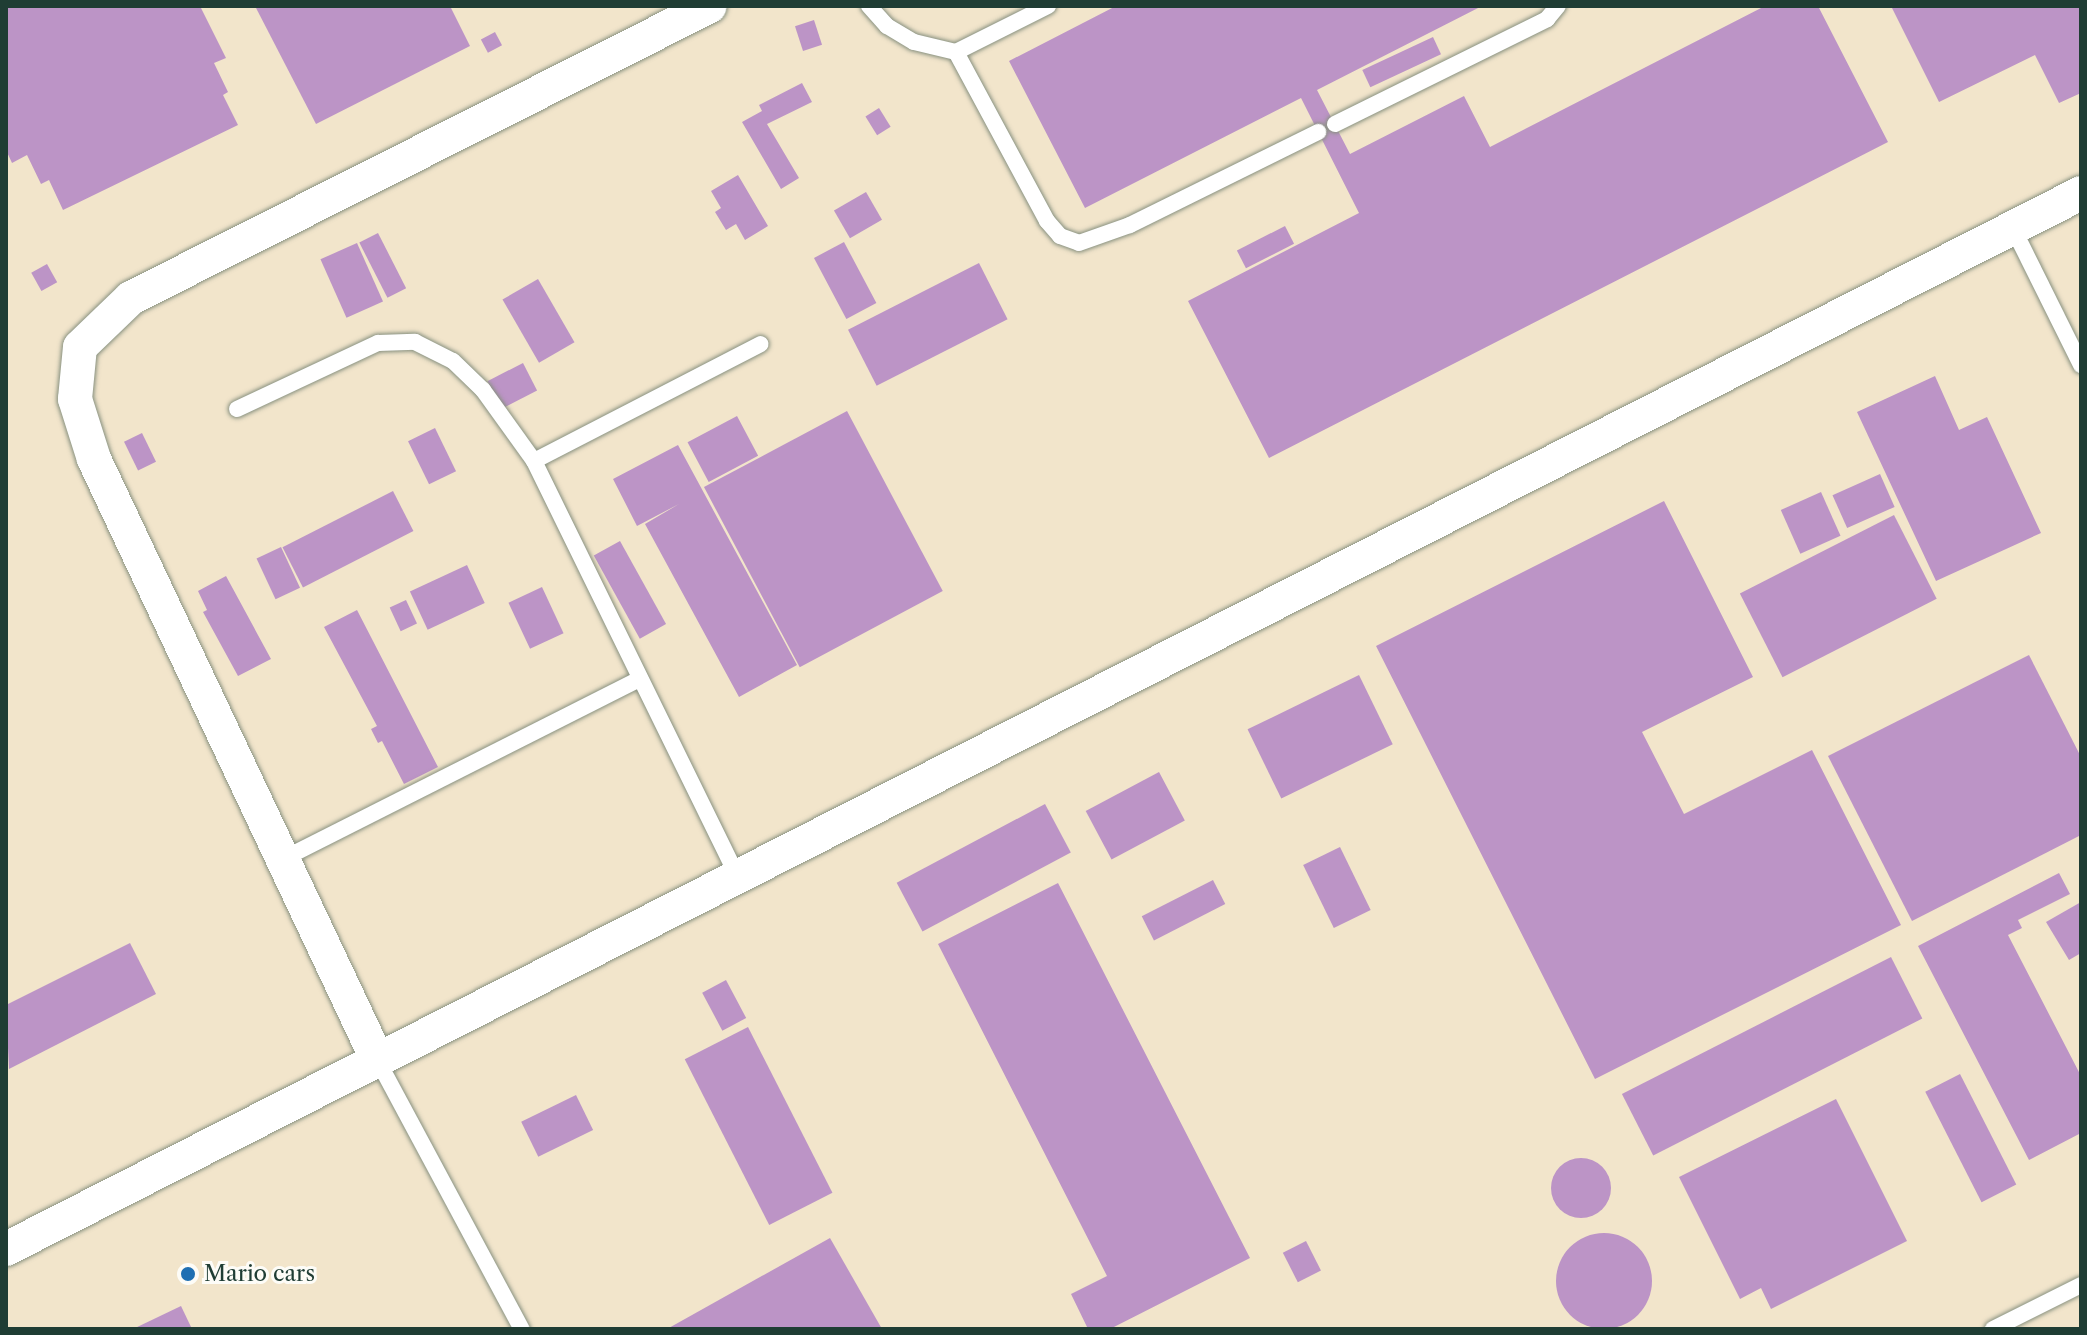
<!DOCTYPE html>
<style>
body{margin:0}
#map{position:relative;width:2087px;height:1335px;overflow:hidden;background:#f2e5cb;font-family:"Libre Caslon Text",serif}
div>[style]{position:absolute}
.building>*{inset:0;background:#bc94c6;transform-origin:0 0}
.round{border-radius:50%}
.roads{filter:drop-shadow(0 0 2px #889180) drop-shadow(0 0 2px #889180)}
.lane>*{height:16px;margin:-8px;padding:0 8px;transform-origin:8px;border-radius:8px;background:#fff}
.street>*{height:34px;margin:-17px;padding:0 17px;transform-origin:17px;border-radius:17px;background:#fff}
.dots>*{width:22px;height:22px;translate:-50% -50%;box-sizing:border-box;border:4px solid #fdfcf7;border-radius:50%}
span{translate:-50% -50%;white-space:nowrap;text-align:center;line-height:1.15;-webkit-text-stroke:6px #fdfcf7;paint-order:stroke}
.poi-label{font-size:22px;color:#1f3d34}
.left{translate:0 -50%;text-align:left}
.frame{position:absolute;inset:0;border:8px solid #1f3d34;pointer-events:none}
</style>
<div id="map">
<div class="building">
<i style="clip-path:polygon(6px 6px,200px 6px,226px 58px,214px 63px,228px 92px,223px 95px,238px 125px,63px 210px,49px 180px,41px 184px,27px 155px,12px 163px,6px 150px)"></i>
<i style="clip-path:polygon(255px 6px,450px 6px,470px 46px,316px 124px)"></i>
<i style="clip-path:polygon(1116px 6px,1482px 6px,1317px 90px,1350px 154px,1464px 96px,1490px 147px,1765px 6px,1818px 6px,1888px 142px,1269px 458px,1188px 301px,1359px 213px,1301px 98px,1085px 208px,1009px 61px)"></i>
<i style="clip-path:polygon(1891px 6px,2081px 6px,2081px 93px,2059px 103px,2035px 55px,1939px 102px)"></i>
<i style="left:814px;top:20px;width:26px;height:20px;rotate:72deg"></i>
<i style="left:495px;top:32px;width:15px;height:16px;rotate:62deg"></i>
<i style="left:1433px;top:37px;width:19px;height:78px;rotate:65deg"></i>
<i style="clip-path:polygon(802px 83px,812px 102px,767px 124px,799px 178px,781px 189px,742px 122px,762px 111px,759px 105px)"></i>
<i style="left:879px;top:108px;width:22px;height:16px;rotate:58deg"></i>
<i style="clip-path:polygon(738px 175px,768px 226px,745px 240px,736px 224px,726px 230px,715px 212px,721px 208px,711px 191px)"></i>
<i style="left:866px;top:192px;width:32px;height:37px;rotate:60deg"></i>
<i style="left:1285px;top:226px;width:20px;height:54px;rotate:63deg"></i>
<i style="left:378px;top:233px;width:62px;height:21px;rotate:63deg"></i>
<i style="left:844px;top:242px;width:69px;height:34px;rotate:62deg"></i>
<i style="left:357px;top:243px;width:64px;height:40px;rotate:66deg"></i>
<i style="left:979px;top:263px;width:63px;height:147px;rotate:63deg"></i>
<i style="left:47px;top:264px;width:21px;height:18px;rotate:61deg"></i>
<i style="left:538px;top:279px;width:73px;height:41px;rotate:60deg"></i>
<i style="left:523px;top:363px;width:31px;height:40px;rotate:63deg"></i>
<i style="clip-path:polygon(1935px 376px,1959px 430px,1987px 417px,2041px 533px,1936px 581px,1857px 412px)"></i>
<i style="left:847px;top:411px;width:204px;height:162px;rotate:62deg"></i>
<i style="left:737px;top:416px;width:45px;height:56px;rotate:62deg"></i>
<i style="left:435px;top:428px;width:48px;height:30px;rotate:64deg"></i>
<i style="left:142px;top:433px;width:32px;height:20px;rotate:64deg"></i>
<i style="clip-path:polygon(678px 445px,797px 665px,739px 697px,645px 524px,679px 504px,637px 526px,613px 479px)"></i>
<i style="left:1880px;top:474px;width:36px;height:52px;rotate:66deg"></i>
<i style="left:393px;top:491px;width:45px;height:124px;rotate:63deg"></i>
<i style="left:1821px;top:492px;width:48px;height:44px;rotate:66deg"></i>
<i style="clip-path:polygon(1664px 501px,1753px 677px,1642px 732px,1684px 814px,1812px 750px,1901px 925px,1595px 1079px,1376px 646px)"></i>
<i style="left:1894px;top:515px;width:94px;height:173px;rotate:63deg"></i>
<i style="left:620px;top:541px;width:95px;height:30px;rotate:61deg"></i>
<i style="left:281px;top:547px;width:45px;height:27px;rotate:65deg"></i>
<i style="left:467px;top:565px;width:42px;height:63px;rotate:65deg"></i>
<i style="clip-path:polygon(226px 576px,271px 659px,238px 676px,203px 612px,207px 610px,198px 591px)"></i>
<i style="left:542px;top:587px;width:51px;height:37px;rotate:65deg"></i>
<i style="left:406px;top:600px;width:26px;height:18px;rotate:65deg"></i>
<i style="clip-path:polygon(357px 610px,438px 767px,404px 784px,382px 741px,378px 743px,371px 729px,377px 726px,324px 627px)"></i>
<i style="clip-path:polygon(2029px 655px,2081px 757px,2081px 835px,1912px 921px,1828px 756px)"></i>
<i style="left:1359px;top:675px;width:77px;height:124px;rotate:64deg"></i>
<i style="left:1159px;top:772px;width:55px;height:83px;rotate:62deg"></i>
<i style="left:1045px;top:804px;width:55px;height:168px;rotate:62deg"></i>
<i style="left:1340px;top:847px;width:70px;height:41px;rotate:64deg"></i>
<i style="clip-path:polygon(2059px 873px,2070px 894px,2018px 920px,2022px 928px,2008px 935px,2081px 1076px,2081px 1133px,2029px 1160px,1918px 946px)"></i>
<i style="left:1213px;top:880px;width:27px;height:80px;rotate:63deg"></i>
<i style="clip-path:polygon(1058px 883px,1250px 1258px,1110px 1329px,1088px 1329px,1071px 1294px,1107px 1276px,938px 944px)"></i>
<i style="clip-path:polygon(2081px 902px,2081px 953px,2069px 960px,2046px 922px)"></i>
<i style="clip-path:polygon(130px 943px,156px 994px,9px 1069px,6px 1005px)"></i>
<i style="left:1891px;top:957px;width:69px;height:302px;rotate:63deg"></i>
<i style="left:726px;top:980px;width:43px;height:27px;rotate:62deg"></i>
<i style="left:748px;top:1027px;width:186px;height:71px;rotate:63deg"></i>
<i style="left:1960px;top:1074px;width:124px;height:39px;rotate:63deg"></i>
<i style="left:576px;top:1095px;width:39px;height:61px;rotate:64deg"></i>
<i style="clip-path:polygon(1836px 1099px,1907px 1241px,1771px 1309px,1761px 1288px,1740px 1299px,1679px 1177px)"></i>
<i class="round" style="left:1551px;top:1158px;width:60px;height:60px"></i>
<i class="round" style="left:1556px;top:1233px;width:96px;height:96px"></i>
<i style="clip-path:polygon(830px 1238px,882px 1329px,667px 1329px)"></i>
<i style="left:1306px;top:1241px;width:33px;height:26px;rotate:63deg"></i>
<i style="clip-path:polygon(181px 1306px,192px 1329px,133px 1329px)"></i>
</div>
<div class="roads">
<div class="lane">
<i style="left:869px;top:6px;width:27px;rotate:48deg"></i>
<i style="left:887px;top:26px;width:31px;rotate:31deg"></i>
<i style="left:914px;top:42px;width:43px;rotate:13.4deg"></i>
<i style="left:956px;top:52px;width:192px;rotate:61.7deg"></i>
<i style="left:1047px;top:221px;width:20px;rotate:49deg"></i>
<i style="left:1060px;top:236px;width:20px;rotate:20deg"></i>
<i style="left:1079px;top:243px;width:54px;rotate:-19.4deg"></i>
<i style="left:1130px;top:225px;width:210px;rotate:-26.3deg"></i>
<i style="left:956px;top:52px;width:103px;rotate:-26.6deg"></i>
<i style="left:1335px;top:124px;width:237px;rotate:-26.3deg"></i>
<i style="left:1547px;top:19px;width:17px;rotate:-50deg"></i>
<i style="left:2013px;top:228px;width:153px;rotate:63.6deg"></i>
<i style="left:237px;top:409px;width:156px;rotate:-25.1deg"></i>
<i style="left:378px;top:343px;width:37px;rotate:-2deg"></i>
<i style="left:415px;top:342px;width:42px;rotate:26.6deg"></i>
<i style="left:453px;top:361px;width:42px;rotate:44deg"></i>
<i style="left:483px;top:390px;width:87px;rotate:54.3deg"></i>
<i style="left:534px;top:461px;width:464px;rotate:63.9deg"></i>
<i style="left:534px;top:461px;width:255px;rotate:-27.3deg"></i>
<i style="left:283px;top:859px;width:400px;rotate:-26.8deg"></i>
<i style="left:378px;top:1061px;width:304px;rotate:61.8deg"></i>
<i style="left:1993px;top:1329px;width:98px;rotate:-26.6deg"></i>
</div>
<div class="street">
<i style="left:378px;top:1061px;width:666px;rotate:-115.26deg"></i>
<i style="left:94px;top:459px;width:63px;rotate:-107.6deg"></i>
<i style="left:75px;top:399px;width:52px;rotate:-84.5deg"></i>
<i style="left:80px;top:347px;width:71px;rotate:-43.9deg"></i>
<i style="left:131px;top:298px;width:648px;rotate:-26.76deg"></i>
<i style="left:6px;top:1249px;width:2328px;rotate:-26.97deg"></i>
</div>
</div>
<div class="dots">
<i style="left:188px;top:1274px;background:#1f6fb2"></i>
</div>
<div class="poi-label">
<span class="left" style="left:204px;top:1274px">Mario cars</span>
</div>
<div class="frame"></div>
</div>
